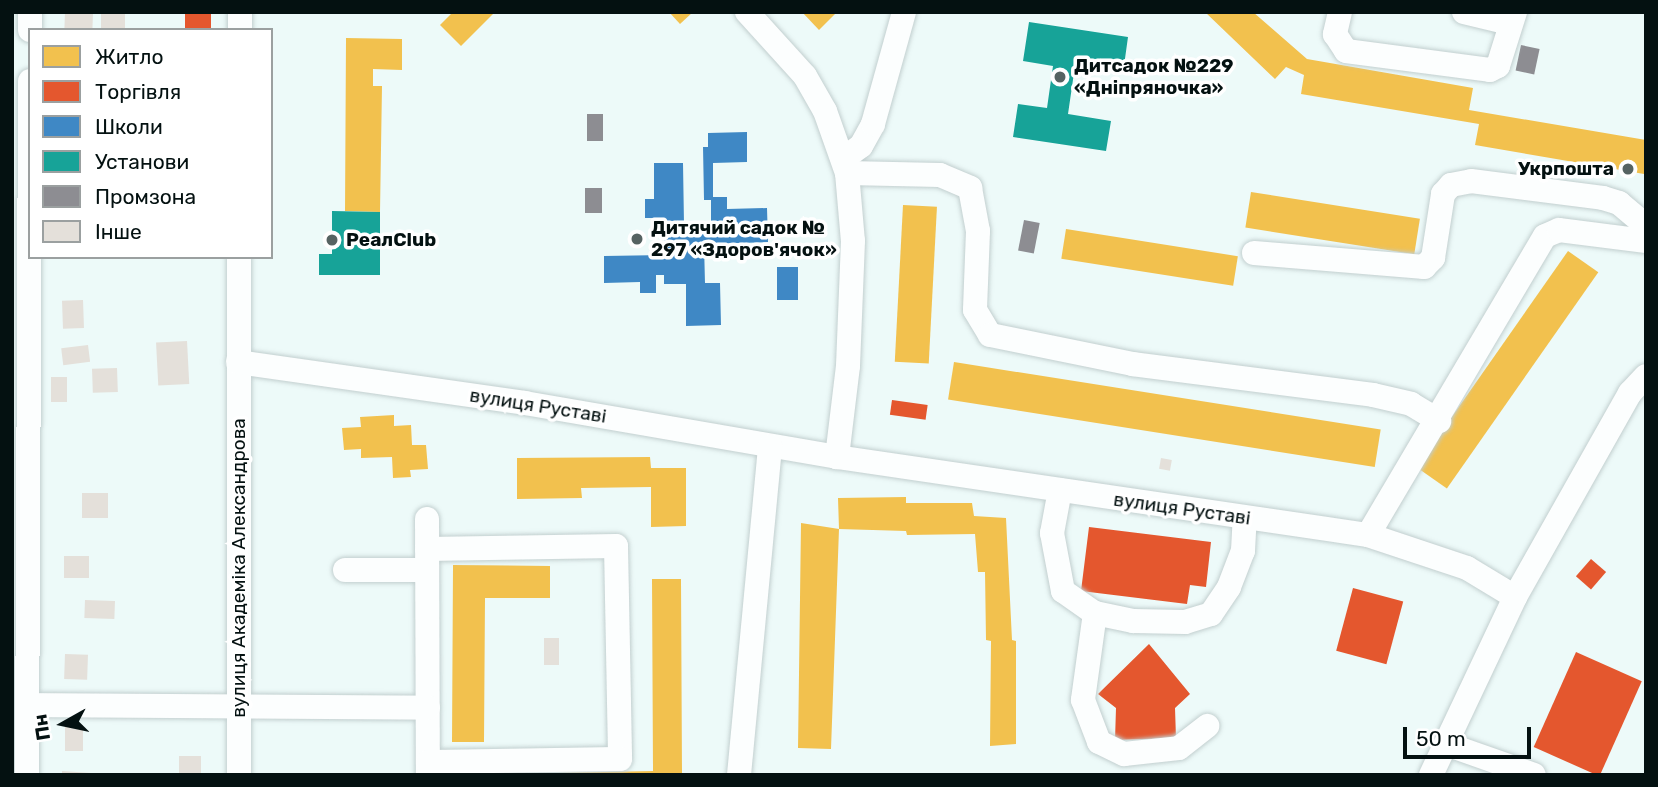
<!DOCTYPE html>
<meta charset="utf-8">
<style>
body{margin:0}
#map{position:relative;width:1658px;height:787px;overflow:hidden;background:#edfaf9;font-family:Rubik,sans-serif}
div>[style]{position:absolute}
.homes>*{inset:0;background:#f2c14e;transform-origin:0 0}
.shops>*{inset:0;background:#e4572e;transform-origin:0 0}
.schools>*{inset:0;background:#3f88c5;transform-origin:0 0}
.public>*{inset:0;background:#17a398}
.industry>*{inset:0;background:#8d8d92;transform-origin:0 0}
.building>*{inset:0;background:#e4e0da;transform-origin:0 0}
.roads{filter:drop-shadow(0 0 2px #c2cfcf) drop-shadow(0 0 2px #c2cfcf)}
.minor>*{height:24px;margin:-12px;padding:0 12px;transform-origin:12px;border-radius:12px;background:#fcfefe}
.dots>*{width:19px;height:19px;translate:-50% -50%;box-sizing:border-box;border:4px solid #fff;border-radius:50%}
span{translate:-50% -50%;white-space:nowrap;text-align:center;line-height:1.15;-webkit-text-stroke:7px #fff;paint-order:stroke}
.poi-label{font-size:19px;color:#041111;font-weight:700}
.left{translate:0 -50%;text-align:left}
.right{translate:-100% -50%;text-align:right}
.street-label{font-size:19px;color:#041111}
.frame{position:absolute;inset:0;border:14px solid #041111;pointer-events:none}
.legend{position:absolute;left:28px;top:28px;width:245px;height:231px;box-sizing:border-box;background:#fff;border:2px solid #9ba0a0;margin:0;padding:9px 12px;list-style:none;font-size:21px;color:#041111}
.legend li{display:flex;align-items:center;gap:14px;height:35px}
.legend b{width:35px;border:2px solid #9ba0a0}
.north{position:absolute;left:28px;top:689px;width:70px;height:70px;-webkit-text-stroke:5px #fff;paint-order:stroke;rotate:261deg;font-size:19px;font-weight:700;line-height:28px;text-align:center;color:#041111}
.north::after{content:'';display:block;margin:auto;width:24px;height:32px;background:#041111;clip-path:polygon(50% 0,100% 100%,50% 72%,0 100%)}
.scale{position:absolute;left:1403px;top:727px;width:128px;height:32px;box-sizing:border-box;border:4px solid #041111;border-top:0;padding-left:9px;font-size:21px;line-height:24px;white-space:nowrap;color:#041111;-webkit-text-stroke:5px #fff;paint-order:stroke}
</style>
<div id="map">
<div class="homes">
<i style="clip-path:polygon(453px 12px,495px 12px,461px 46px,440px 25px)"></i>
<i style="clip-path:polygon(669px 12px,693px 12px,680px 24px)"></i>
<i style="clip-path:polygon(802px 12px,837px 12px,819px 30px)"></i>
<i style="clip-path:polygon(1205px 12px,1253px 12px,1307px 59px,1473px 88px,1469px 110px,1646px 140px,1644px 174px,1475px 145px,1479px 124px,1301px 94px,1304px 75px,1286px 67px,1275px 79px)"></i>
<i style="clip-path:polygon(346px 38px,402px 39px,402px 70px,373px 69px,373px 86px,382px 86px,380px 212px,345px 211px)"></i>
<i style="left:1251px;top:192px;width:171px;height:36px;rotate:9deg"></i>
<i style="left:903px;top:205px;width:34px;height:157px;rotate:3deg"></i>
<i style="left:1066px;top:229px;width:174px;height:30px;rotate:9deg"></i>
<i style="left:1568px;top:251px;width:37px;height:264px;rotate:35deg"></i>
<i style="left:954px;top:362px;width:432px;height:38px;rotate:9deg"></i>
<i style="clip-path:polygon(394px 415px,394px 426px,411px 425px,412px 445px,426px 445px,428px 469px,410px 470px,411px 477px,393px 478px,392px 457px,361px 458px,361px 449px,344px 450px,342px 428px,361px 427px,360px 417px)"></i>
<i style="clip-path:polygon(650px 457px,651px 468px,686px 468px,686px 526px,651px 527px,651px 487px,581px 488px,582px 498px,517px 499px,517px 458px)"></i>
<i style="clip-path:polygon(906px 497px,906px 503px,972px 503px,974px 516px,1006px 518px,1012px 640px,1016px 641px,1016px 744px,990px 746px,991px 641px,986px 640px,985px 572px,978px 572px,975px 534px,907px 535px,906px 531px,839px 529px,831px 749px,798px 748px,801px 523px,839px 529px,838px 498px)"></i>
<i style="clip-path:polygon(453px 565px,550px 566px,550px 598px,485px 598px,484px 742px,452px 742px)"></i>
<i style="clip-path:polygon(652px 579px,681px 579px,682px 774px,461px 775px,653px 771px)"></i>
</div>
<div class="shops">
<i style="left:185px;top:12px;width:26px;height:18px"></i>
<i style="left:892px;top:400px;width:36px;height:15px;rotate:8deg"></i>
<i style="clip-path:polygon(1089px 527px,1211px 542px,1206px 587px,1190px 585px,1187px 604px,1081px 591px)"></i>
<i style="left:1591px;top:559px;width:20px;height:23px;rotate:41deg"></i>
<i style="left:1353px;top:588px;width:52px;height:65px;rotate:15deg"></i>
<i style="clip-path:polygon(1149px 644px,1190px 694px,1175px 708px,1176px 738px,1115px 740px,1116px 708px,1098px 694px)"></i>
<i style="left:1576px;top:652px;width:72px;height:104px;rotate:24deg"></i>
</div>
<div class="schools">
<i style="clip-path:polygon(747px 132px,747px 162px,713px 163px,713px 197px,727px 197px,727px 209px,767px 208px,768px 242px,704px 244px,705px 283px,720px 283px,721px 325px,686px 326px,686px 284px,664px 284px,664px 275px,656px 275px,656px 293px,640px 293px,640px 282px,604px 283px,604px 256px,665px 255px,664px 218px,645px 218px,645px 199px,654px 199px,654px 163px,683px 163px,684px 224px,711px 224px,711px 200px,704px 200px,703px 147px,708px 147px,708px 133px)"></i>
<i style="left:777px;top:267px;width:21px;height:33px"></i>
</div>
<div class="public">
<i style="clip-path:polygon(1029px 22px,1128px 37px,1123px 73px,1075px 66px,1068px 114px,1111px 121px,1106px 151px,1013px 137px,1018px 104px,1047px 108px,1053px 66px,1023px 61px)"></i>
<i style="clip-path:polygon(332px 211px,380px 212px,380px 275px,319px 275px,319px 254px,332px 254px)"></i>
</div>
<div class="industry">
<i style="left:1521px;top:45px;width:19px;height:26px;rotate:12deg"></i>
<i style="left:587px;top:114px;width:16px;height:27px"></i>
<i style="left:585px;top:188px;width:17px;height:25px"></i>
<i style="left:1024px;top:220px;width:16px;height:31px;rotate:11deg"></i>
</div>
<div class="building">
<i style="left:65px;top:12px;width:28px;height:18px;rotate:2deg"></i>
<i style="left:101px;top:12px;width:24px;height:18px"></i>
<i style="left:83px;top:300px;width:28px;height:21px;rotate:88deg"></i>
<i style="left:187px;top:341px;width:43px;height:31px;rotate:87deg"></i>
<i style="left:88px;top:345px;width:17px;height:27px;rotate:83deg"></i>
<i style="left:117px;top:368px;width:24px;height:25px;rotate:88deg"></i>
<i style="left:51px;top:377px;width:16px;height:25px"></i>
<i style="left:1161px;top:458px;width:11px;height:11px;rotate:10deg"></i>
<i style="left:82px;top:493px;width:26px;height:25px"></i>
<i style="left:64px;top:556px;width:25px;height:22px"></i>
<i style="left:85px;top:600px;width:30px;height:18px;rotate:2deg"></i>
<i style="left:544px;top:638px;width:15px;height:27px"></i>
<i style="left:65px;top:654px;width:23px;height:25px;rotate:2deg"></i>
<i style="left:65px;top:725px;width:18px;height:26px"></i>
<i style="left:179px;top:756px;width:22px;height:19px"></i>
<i style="clip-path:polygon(62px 771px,91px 773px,91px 775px,62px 775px)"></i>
</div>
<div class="roads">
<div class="minor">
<i style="left:747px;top:12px;width:86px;rotate:47.8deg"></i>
<i style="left:805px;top:76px;width:40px;rotate:60.3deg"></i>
<i style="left:825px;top:111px;width:66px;rotate:70.5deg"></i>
<i style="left:847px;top:173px;width:68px;rotate:85deg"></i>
<i style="left:853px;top:241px;width:125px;rotate:92.3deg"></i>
<i style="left:848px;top:366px;width:92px;rotate:96.9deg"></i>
<i style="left:1340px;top:12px;width:23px;rotate:103deg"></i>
<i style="left:1335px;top:34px;width:20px;rotate:57deg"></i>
<i style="left:1346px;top:51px;width:145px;rotate:7.5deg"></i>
<i style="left:1490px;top:70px;width:9px;rotate:-27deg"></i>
<i style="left:1498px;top:66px;width:57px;rotate:-72.5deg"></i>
<i style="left:1464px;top:12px;width:46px;rotate:13.7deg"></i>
<i style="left:30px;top:30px;width:18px;rotate:-90deg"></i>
<i style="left:240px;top:30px;width:18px;rotate:-90deg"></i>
<i style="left:843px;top:159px;width:22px;rotate:-36deg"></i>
<i style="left:861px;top:146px;width:25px;rotate:-61deg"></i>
<i style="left:873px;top:124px;width:116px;rotate:-74.5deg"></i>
<i style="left:847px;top:173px;width:93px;rotate:1.2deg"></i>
<i style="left:940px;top:175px;width:33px;rotate:23deg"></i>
<i style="left:970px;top:188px;width:44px;rotate:79.5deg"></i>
<i style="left:978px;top:231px;width:79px;rotate:92.2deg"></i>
<i style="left:975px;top:310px;width:29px;rotate:59deg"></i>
<i style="left:990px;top:335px;width:145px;rotate:11.5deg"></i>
<i style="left:1132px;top:364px;width:243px;rotate:7.3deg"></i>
<i style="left:1373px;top:395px;width:39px;rotate:13deg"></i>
<i style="left:1411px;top:404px;width:33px;rotate:31deg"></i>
<i style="left:1254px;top:253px;width:171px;rotate:4.7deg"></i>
<i style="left:1424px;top:267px;width:13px;rotate:-45deg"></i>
<i style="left:1433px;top:258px;width:65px;rotate:-81.1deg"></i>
<i style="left:1443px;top:194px;width:12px;rotate:-48deg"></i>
<i style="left:1451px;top:185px;width:20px;rotate:-11deg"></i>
<i style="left:1471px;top:181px;width:133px;rotate:7.3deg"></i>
<i style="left:1603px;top:198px;width:17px;rotate:17deg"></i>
<i style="left:1619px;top:203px;width:35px;rotate:40deg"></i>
<i style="left:239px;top:257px;width:518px;rotate:90deg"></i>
<i style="left:238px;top:362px;width:290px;rotate:8.1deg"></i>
<i style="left:525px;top:403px;width:317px;rotate:9.8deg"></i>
<i style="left:837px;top:457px;width:537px;rotate:8.36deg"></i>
<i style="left:1368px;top:535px;width:104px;rotate:18.4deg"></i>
<i style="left:1467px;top:568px;width:56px;rotate:31.1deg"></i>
<i style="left:1060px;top:490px;width:44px;rotate:100.5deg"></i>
<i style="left:1052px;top:533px;width:59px;rotate:79.3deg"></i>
<i style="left:1063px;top:591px;width:39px;rotate:35deg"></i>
<i style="left:1095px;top:613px;width:39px;rotate:12deg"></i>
<i style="left:1133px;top:621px;width:52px;rotate:1.1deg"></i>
<i style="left:1185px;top:622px;width:27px;rotate:-17deg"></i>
<i style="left:1211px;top:614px;width:32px;rotate:-56deg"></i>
<i style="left:1229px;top:587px;width:39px;rotate:-69deg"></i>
<i style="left:1243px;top:551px;width:33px;rotate:-87deg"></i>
<i style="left:427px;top:519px;width:256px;rotate:89.8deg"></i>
<i style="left:1368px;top:535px;width:347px;rotate:-59.4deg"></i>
<i style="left:1545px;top:236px;width:15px;rotate:-23deg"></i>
<i style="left:1559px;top:230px;width:88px;rotate:7.2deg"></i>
<i style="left:427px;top:549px;width:189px;rotate:-0.9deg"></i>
<i style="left:616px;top:546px;width:213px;rotate:88.9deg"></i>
<i style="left:620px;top:759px;width:192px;rotate:179.1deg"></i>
<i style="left:345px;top:570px;width:82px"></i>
<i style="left:1095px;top:613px;width:88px;rotate:97.9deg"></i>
<i style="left:1083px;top:700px;width:45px;rotate:69.1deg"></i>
<i style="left:1099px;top:742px;width:28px;rotate:26deg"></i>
<i style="left:1124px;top:754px;width:55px;rotate:-6.2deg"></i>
<i style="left:1179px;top:748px;width:36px;rotate:-38deg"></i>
<i style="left:29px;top:705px;width:399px;rotate:0.4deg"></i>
<i style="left:1446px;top:744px;width:93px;rotate:19.4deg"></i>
<i style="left:27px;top:775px;width:694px;rotate:-89.75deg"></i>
<i style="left:739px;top:775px;width:330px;rotate:-84.6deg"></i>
<i style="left:1431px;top:775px;width:197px;rotate:-64.7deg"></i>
<i style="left:1515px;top:597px;width:234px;rotate:-60.6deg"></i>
<i style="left:1630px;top:393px;width:23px;rotate:-47deg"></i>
</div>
</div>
<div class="dots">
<i style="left:1060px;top:77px;background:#566362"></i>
<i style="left:1628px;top:169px;background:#566362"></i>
<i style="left:637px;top:239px;background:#566362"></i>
<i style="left:332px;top:240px;background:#566362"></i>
</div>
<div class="poi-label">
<span class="left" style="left:1074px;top:77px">Дитсадок №229<br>«Дніпряночка»</span>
<span class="right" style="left:1614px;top:169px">Укрпошта</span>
<span class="left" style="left:651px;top:239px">Дитячий садок №<br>297 «Здоров'ячок»</span>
<span class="left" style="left:346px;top:240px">РеалClub</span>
</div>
<div class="street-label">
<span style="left:538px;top:406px;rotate:9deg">вулиця Руставі</span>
<span style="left:1182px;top:509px;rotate:8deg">вулиця Руставі</span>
<span style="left:239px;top:568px;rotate:-90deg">вулиця Академіка Александрова</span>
</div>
<div class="frame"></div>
<ul class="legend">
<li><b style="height:19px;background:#f2c14e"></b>Житло</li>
<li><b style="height:19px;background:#e4572e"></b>Торгівля</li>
<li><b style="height:19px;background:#3f88c5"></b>Школи</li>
<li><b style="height:19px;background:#17a398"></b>Установи</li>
<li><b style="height:19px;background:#8d8d92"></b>Промзона</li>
<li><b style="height:19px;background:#e4e0da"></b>Інше</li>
</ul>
<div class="north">Пн</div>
<div class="scale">50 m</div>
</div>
